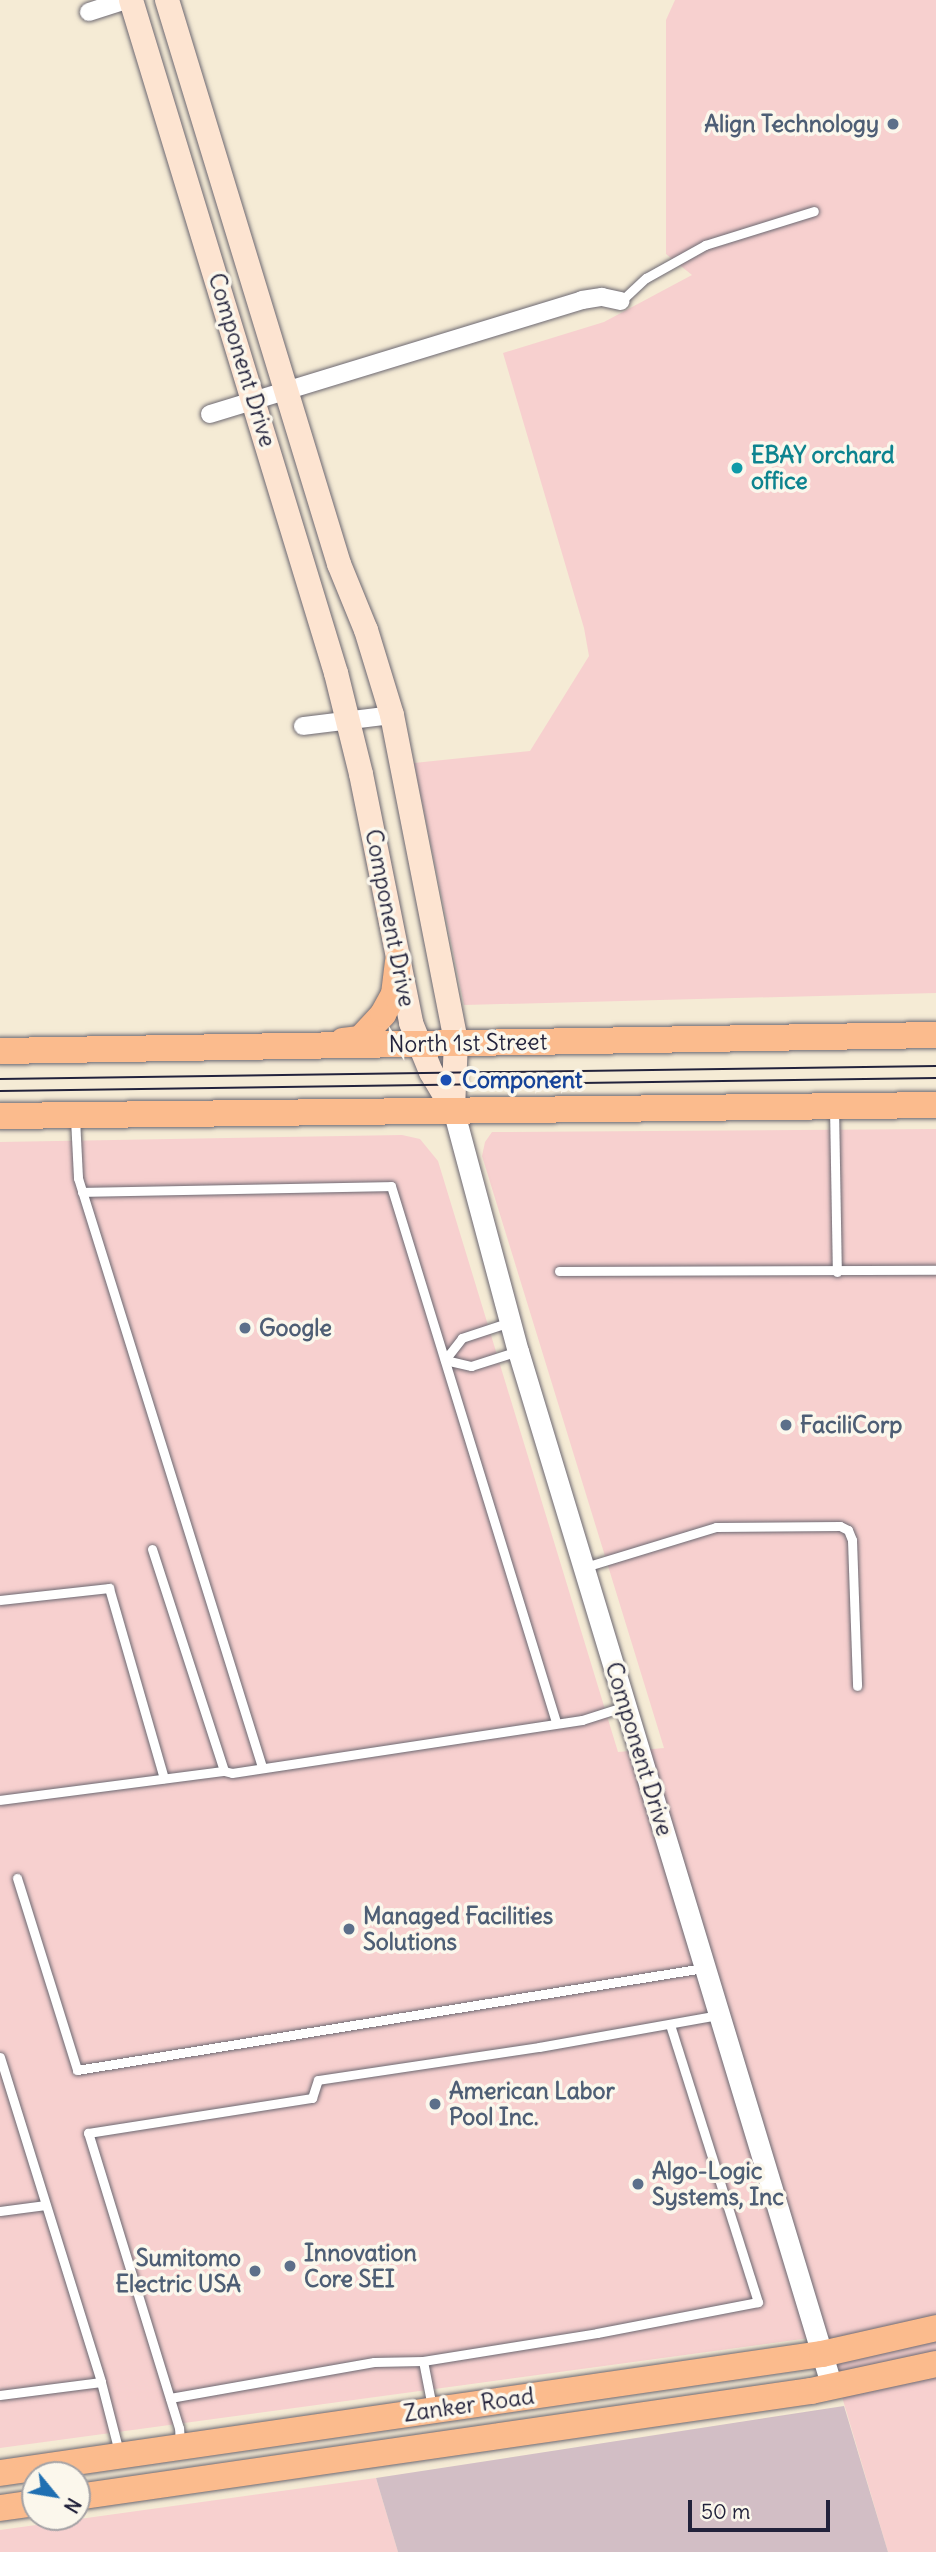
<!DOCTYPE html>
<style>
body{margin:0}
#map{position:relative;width:936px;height:2552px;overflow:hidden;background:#f5ebd5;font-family:Delius,sans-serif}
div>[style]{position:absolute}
.built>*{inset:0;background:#f7d0cf}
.industrial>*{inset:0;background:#d2bec5}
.roads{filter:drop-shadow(0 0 2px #6c6871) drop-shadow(0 0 2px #6c6871)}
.service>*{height:9px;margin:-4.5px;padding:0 4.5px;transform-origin:4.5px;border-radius:4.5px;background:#fff}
.minor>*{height:18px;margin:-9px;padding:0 9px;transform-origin:9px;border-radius:9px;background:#fff}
.tertiary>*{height:21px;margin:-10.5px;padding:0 10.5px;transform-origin:10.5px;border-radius:10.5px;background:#fff}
.secondary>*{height:24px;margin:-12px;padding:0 12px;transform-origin:12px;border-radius:12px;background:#fde4d1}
.primary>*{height:26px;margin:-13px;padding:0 13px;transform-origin:13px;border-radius:13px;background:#fbbb8d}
.tram>*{height:2px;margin:-1px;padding:0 1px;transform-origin:1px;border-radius:1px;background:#22223b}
.dots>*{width:19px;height:19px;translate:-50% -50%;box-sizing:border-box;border:4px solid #fbf7ec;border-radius:50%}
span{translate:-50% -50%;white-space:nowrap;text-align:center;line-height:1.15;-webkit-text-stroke:7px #fbf7ec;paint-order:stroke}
.service-label{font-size:23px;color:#4e5e75;font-weight:700}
.right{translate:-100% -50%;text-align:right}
.left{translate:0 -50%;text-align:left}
.street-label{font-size:23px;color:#22223b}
.culture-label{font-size:23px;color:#0d838f;font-weight:700}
.transit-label{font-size:23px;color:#164399;font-weight:700}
.north{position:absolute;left:21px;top:2461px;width:70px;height:70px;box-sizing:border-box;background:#fbf7ec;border:2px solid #a4a2a5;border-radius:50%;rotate:120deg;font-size:19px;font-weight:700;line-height:28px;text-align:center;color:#22223b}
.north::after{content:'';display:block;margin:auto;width:24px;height:32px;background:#1f6fb2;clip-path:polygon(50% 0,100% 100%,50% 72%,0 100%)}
.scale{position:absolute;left:688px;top:2500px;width:142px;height:32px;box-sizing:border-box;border:4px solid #22223b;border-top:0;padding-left:9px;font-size:21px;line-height:24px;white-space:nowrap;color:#22223b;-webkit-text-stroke:5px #fbf7ec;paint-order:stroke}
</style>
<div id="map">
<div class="built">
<i style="clip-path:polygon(675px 0,936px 0,936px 993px,464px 1005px,414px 763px,530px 751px,589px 656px,584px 628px,503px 353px,604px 322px,692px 275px,666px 254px,666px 20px)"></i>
<i style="clip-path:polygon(936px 1129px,936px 2552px,888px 2552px,824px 2336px,0 2448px,0 1142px,402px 1135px,420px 1139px,438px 1161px,618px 1752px,664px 1748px,482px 1156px,485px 1142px,492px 1132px)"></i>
<i style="clip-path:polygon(376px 2478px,398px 2552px,0 2552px,0 2530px)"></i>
</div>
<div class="industrial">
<i style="clip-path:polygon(844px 2406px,888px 2552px,398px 2552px,376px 2478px)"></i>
</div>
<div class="roads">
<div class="service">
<i style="left:621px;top:301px;width:34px;rotate:-43deg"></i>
<i style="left:646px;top:278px;width:68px;rotate:-29.2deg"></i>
<i style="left:705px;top:245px;width:114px;rotate:-17.3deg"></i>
<i style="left:834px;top:1107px;width:165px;rotate:89deg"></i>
<i style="left:75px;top:1118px;width:60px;rotate:87.1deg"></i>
<i style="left:78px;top:1178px;width:617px;rotate:72.65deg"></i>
<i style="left:82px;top:1192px;width:309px;rotate:-1.1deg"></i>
<i style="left:391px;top:1186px;width:561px;rotate:72.89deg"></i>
<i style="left:559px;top:1271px;width:377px;rotate:-0.2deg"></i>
<i style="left:510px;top:1322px;width:51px;rotate:161.6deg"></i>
<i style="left:462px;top:1338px;width:28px;rotate:128deg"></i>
<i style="left:445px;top:1360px;width:27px;rotate:13deg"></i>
<i style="left:471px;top:1366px;width:49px;rotate:-17.7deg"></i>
<i style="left:152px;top:1549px;width:233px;rotate:72deg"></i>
<i style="left:224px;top:1771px;width:8px;rotate:14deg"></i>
<i style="left:232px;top:1773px;width:354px;rotate:-8.6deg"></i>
<i style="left:582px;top:1720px;width:46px;rotate:-17.7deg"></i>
<i style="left:585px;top:1567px;width:137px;rotate:-17deg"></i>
<i style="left:716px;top:1527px;width:124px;rotate:-0.5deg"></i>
<i style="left:840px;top:1526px;width:9px;rotate:27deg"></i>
<i style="left:848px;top:1530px;width:11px;rotate:68deg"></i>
<i style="left:852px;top:1540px;width:146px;rotate:88deg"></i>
<i style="left:0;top:1600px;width:110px;rotate:-6.3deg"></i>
<i style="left:109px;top:1588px;width:198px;rotate:73.9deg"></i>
<i style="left:0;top:1800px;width:226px;rotate:-7.4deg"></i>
<i style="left:17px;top:1878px;width:201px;rotate:72.6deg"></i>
<i style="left:77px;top:2070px;width:634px;rotate:-9.25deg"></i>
<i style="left:0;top:2057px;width:340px;rotate:72.7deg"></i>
<i style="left:101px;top:2382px;width:102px;rotate:172.7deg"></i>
<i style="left:0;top:2211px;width:46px;rotate:-7.4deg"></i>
<i style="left:423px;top:2361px;width:47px;rotate:78.9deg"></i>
<i style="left:101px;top:2382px;width:72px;rotate:75.6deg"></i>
<i style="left:170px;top:2398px;width:207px;rotate:-10deg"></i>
<i style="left:374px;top:2362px;width:49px;rotate:-1.2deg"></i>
<i style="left:423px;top:2361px;width:176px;rotate:-9.1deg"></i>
<i style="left:597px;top:2333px;width:164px;rotate:-10.9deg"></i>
<i style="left:758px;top:2302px;width:291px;rotate:-107.6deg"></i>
<i style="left:180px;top:2445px;width:17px;rotate:-93deg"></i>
<i style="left:179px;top:2428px;width:309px;rotate:-107.1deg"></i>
<i style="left:88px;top:2133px;width:227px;rotate:-8.9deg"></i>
<i style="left:312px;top:2098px;width:19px;rotate:-72deg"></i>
<i style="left:318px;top:2080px;width:223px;rotate:-8.5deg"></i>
<i style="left:539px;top:2047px;width:183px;rotate:-10.1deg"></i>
</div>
<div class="minor">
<i style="left:89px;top:12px;width:40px;rotate:-18deg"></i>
<i style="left:210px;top:414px;width:389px;rotate:-17deg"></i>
<i style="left:582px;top:300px;width:20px;rotate:-9deg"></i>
<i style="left:602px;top:297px;width:19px;rotate:12deg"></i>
<i style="left:303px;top:726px;width:90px;rotate:-7deg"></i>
</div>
<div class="tertiary">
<i style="left:453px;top:1109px;width:251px;rotate:75deg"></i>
<i style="left:518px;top:1351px;width:1083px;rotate:73.14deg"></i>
</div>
<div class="secondary">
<i style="left:131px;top:0;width:704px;rotate:73.06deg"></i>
<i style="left:336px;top:673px;width:104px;rotate:76.1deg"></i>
<i style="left:361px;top:774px;width:254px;rotate:78.6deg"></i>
<i style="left:411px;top:1023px;width:53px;rotate:67.8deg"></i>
<i style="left:431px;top:1072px;width:43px;rotate:59.3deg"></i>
<i style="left:167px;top:0;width:590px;rotate:73.04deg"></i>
<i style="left:339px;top:564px;width:71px;rotate:67.8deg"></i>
<i style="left:366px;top:630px;width:89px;rotate:73deg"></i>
<i style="left:392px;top:715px;width:333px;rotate:78.9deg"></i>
<i style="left:456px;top:1042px;width:67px;rotate:92.6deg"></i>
</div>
<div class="primary">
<i style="left:343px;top:1041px;width:17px;rotate:-7deg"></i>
<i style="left:360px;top:1039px;width:34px;rotate:-47deg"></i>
<i style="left:383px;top:1014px;width:23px;rotate:-61deg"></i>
<i style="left:394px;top:994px;width:33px;rotate:-83deg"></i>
<i style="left:0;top:1051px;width:936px;rotate:-0.98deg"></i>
<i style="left:0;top:1116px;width:936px;rotate:-0.67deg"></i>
<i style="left:0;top:2473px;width:831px;rotate:-8.24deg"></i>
<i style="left:822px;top:2354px;width:117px;rotate:-12.8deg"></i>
<i style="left:77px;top:2497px;width:742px;rotate:-8.22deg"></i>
<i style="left:811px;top:2391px;width:128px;rotate:-12.2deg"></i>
<i style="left:0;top:2508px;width:35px;rotate:-8deg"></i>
</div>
</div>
<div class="tram">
<i style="left:0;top:1079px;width:936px;rotate:-0.8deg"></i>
<i style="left:0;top:1091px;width:936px;rotate:-0.8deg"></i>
</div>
<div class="dots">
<i style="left:893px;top:124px;background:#5c6f8a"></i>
<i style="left:737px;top:468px;background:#0f9aa8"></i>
<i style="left:446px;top:1080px;background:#1a4fb4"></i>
<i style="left:245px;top:1328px;background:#5c6f8a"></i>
<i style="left:786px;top:1425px;background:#5c6f8a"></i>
<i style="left:349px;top:1929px;background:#5c6f8a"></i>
<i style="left:435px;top:2104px;background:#5c6f8a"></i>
<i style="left:638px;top:2184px;background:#5c6f8a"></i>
<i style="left:290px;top:2266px;background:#5c6f8a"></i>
<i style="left:255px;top:2271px;background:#5c6f8a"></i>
</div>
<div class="service-label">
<span class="right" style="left:879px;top:124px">Align Technology</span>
<span class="left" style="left:259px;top:1328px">Google</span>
<span class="left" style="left:800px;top:1425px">FaciliCorp</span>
<span class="left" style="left:363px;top:1929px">Managed Facilities<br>Solutions</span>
<span class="left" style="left:449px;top:2104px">American Labor<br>Pool Inc.</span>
<span class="left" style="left:652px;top:2184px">Algo-Logic<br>Systems, Inc</span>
<span class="left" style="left:304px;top:2266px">Innovation<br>Core SEI</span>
<span class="right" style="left:241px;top:2271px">Sumitomo<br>Electric USA</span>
</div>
<div class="street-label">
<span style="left:242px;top:360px;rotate:73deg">Component Drive</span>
<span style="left:390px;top:918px;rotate:79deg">Component Drive</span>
<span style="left:468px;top:1043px;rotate:-1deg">North 1st Street</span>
<span style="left:639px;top:1749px;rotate:73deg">Component Drive</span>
<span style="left:469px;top:2405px;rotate:-8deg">Zanker Road</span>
</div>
<div class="culture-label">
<span class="left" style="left:751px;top:468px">EBAY orchard<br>office</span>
</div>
<div class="transit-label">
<span class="left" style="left:462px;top:1080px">Component</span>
</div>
<div class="north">N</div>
<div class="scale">50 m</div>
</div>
